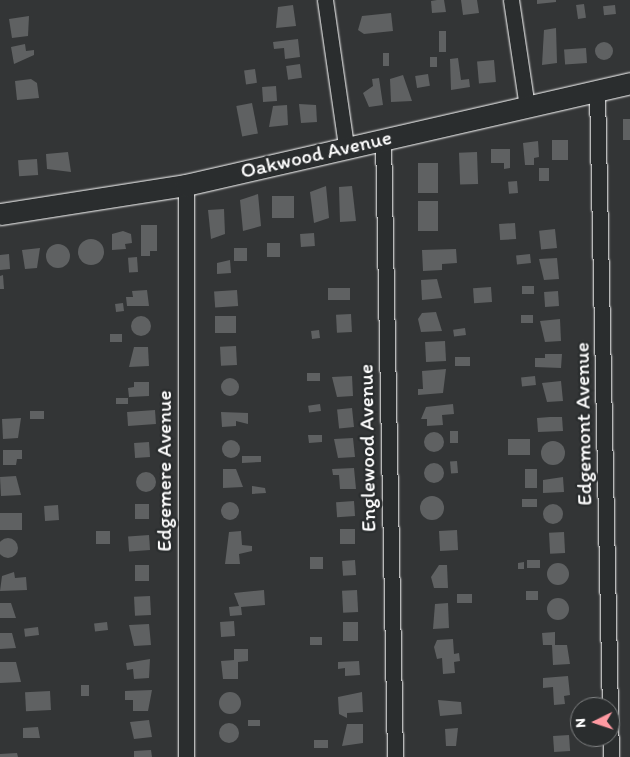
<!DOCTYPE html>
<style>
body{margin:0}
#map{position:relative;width:630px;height:757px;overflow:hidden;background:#333536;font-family:Itim,sans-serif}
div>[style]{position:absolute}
.building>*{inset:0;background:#5f6162;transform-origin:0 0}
.round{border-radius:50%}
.roads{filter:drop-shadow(0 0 1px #fff) drop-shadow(0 0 1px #fff)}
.street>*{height:15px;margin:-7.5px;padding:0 7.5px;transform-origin:7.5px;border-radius:7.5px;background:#2a2d2e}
.secondary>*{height:21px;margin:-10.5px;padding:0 10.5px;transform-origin:10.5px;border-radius:10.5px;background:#2a2d2e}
span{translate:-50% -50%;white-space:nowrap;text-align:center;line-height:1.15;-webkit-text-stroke:5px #2a2d2e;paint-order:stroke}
.street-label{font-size:21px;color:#fff}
.north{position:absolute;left:570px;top:697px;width:50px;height:50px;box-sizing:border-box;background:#2a2d2e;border:1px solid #7f8182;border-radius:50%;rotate:266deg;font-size:14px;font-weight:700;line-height:20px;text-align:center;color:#fff}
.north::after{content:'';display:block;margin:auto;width:18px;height:22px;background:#ff9aa2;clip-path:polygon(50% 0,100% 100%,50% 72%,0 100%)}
</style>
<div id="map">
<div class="building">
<i style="clip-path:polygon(437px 0,444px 0,446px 12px,432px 13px,431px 1px)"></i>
<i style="clip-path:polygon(461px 0,477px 0,479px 13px,463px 15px)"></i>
<i style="clip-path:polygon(537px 0,556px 0,556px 2px,537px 4px)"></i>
<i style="left:584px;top:4px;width:14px;height:8px;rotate:82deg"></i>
<i style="clip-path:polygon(293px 5px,296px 26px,276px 28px,278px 7px)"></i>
<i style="left:615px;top:5px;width:9px;height:12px;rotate:84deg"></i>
<i style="clip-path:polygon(391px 13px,393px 31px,364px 34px,358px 30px,362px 16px)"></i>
<i style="clip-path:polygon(29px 16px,28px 36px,12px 38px,9px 19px)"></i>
<i style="clip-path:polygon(556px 28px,557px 63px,542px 65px,544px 30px)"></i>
<i style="left:439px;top:31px;width:7px;height:21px"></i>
<i style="clip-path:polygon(298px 39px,300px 57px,285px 59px,284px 48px,274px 49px,273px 42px)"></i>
<i class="round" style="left:595px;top:42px;width:18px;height:18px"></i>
<i style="clip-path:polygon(25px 44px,26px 51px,34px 50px,34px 55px,14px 64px,11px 47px)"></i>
<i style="left:586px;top:48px;width:15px;height:22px;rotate:86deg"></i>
<i style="left:383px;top:53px;width:6px;height:13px"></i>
<i style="left:430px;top:57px;width:7px;height:10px"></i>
<i style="clip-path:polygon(458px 58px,461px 80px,469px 79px,470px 87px,451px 90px,450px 59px)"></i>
<i style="left:494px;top:60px;width:22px;height:17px;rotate:85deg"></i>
<i style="left:300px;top:64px;width:14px;height:14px;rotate:82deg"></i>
<i style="left:255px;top:69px;width:14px;height:11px;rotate:82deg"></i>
<i style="left:428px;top:74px;width:12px;height:13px;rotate:81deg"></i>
<i style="clip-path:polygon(403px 75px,412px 101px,391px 102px,390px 79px)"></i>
<i style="clip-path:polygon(379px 78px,383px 105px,369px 107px,363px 93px,373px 86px,372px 79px)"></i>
<i style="clip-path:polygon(31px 79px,37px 83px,39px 98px,17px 100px,15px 81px)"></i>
<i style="left:276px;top:86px;width:15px;height:14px;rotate:86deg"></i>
<i style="left:252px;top:103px;width:31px;height:16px;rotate:79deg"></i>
<i style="clip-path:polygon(299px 104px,316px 105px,317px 122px,301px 123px)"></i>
<i style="clip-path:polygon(287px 105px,288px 125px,269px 127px,273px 106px)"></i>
<i style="left:623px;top:119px;width:7px;height:21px"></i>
<i style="left:552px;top:140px;width:16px;height:20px"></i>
<i style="clip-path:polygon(538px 141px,539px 157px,534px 158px,534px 165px,525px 165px,523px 143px)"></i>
<i style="clip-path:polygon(491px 149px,510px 149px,510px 168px,504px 169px,504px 163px,491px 163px)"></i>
<i style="clip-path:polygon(68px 152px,71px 172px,47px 169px,46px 154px)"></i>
<i style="left:477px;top:152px;width:32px;height:18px;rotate:88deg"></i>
<i style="left:37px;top:159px;width:16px;height:19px;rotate:86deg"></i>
<i style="left:418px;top:163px;width:20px;height:30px"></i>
<i style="left:539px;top:168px;width:10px;height:13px"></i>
<i style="left:517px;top:181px;width:12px;height:9px;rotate:85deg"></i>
<i style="clip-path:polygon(326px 186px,329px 218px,314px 223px,310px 192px)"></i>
<i style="clip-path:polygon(352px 186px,356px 221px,340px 222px,339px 187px)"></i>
<i style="clip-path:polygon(258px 194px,261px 226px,243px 231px,240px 200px)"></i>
<i style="left:272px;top:196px;width:22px;height:22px"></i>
<i style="left:438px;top:201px;width:30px;height:20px;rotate:90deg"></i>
<i style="clip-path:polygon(224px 209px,225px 234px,211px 239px,208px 210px)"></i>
<i style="left:515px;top:223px;width:16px;height:16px;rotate:86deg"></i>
<i style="clip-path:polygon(141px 225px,157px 225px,157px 251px,150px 251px,150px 256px,141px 256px)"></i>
<i style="left:555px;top:229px;width:19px;height:16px;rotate:84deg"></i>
<i style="clip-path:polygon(123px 231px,131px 234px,132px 243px,125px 244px,126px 249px,112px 250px,112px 234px)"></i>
<i style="left:314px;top:233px;width:13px;height:14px;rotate:86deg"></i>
<i class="round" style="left:78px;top:239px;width:26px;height:26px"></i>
<i style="left:267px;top:243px;width:13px;height:14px"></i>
<i class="round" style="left:46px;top:244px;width:24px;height:24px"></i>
<i style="clip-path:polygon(40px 248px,37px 268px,25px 269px,22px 250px)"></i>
<i style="left:234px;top:248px;width:13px;height:13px"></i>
<i style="clip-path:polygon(456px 249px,457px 263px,442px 264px,442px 270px,423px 271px,422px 250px)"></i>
<i style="clip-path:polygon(9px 254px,10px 269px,0 270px,0 255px)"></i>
<i style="left:530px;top:254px;width:9px;height:14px;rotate:84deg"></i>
<i style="left:137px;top:257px;width:15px;height:9px;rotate:86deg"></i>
<i style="clip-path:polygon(557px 258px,559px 279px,544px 280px,539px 259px)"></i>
<i style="clip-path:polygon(230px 260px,231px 273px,217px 274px,217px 263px)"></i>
<i style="clip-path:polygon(3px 275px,4px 289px,0 289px,0 276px)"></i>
<i style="clip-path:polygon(437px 279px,442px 298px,422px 300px,421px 280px)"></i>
<i style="left:522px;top:286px;width:12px;height:8px"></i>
<i style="left:491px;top:287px;width:15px;height:18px;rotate:86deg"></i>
<i style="left:350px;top:288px;width:12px;height:22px;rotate:90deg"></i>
<i style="clip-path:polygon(147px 290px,149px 306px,127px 306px,126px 297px,133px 297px,132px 291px)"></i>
<i style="left:237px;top:290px;width:16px;height:23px;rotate:86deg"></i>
<i style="left:558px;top:291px;width:15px;height:14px;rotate:86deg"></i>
<i style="left:123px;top:303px;width:8px;height:8px;rotate:83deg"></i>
<i style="clip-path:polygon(436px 312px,442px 331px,421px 332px,418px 319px,422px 313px)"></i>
<i style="left:351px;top:314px;width:18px;height:15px;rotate:87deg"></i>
<i style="left:533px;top:315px;width:8px;height:12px;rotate:90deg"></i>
<i style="left:236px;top:316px;width:17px;height:21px;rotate:90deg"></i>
<i class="round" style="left:131px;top:316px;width:20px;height:20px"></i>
<i style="clip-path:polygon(560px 319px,561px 341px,545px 342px,540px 321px)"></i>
<i style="left:465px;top:328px;width:7px;height:12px;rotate:82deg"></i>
<i style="left:319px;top:330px;width:8px;height:8px;rotate:83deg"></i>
<i style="left:110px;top:334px;width:12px;height:8px"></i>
<i style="left:445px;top:341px;width:20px;height:20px;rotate:87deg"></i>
<i style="left:236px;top:346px;width:19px;height:16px;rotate:87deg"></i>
<i style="clip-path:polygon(134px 347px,148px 347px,149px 366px,129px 367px)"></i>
<i style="clip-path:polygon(545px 354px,562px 354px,561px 368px,535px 367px,535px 358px,545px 358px)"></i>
<i style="left:455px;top:357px;width:15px;height:9px"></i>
<i style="clip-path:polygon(446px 369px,443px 393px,418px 395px,418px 389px,423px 389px,422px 371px)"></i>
<i style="left:320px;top:373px;width:8px;height:13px;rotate:90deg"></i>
<i style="clip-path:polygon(352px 376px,353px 396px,337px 397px,332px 377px)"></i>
<i style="left:535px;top:376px;width:9px;height:14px;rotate:84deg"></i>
<i class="round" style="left:221px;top:378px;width:18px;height:18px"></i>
<i style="clip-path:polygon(561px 381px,563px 401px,547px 402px,542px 383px)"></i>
<i style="clip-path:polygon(134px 382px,149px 382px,149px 396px,129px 397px,128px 388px,134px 387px)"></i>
<i style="left:128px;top:398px;width:6px;height:12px;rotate:90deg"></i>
<i style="left:320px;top:404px;width:7px;height:12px;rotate:82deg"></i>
<i style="clip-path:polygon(453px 404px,454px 414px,442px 415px,443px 425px,427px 426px,427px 419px,421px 419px,426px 407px)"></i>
<i style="left:352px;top:408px;width:19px;height:15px;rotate:84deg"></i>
<i style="left:155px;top:410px;width:14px;height:28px;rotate:86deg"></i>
<i style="left:44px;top:411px;width:8px;height:14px;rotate:90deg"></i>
<i style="clip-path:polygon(221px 412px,248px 413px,248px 424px,236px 421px,236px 426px,222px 427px)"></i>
<i style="clip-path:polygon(550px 417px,562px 417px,563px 431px,538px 432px,537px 418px)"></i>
<i style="clip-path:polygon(21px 418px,18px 438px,3px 439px,2px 419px)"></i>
<i style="left:450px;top:431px;width:8px;height:12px"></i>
<i class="round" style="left:424px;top:432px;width:20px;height:20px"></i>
<i style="clip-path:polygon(308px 435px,322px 435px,322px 442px,309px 443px)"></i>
<i style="clip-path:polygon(353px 438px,355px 457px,338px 458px,334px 439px)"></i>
<i style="left:508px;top:439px;width:22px;height:16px"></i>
<i class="round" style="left:222px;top:440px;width:18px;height:18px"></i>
<i class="round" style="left:541px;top:441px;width:24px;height:24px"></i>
<i style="left:149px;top:442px;width:15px;height:15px;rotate:86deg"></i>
<i style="clip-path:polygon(3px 450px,22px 450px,22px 459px,17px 459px,16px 465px,3px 465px)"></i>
<i style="clip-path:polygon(242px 456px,261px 456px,261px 462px,242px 463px)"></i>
<i style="left:457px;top:461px;width:12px;height:7px;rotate:85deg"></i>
<i class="round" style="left:424px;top:463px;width:20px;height:20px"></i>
<i style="clip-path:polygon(354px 468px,356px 489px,340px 489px,339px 475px,333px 475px,332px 469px)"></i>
<i style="clip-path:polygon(223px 469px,236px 469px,243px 487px,223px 488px)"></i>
<i style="left:525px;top:469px;width:12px;height:19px"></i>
<i class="round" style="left:136px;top:472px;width:20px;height:20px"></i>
<i style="clip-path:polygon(16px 476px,21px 495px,1px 496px,0 477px)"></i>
<i style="clip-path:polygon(563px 477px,564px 492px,543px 493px,543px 480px)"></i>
<i style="clip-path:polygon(252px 486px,265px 488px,266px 493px,252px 494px)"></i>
<i class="round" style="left:420px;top:496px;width:24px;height:24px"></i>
<i style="left:522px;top:499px;width:15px;height:8px"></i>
<i style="left:354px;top:501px;width:15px;height:18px;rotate:86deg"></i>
<i class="round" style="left:221px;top:502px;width:18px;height:18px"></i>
<i class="round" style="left:543px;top:504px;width:20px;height:20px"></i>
<i style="left:135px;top:504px;width:14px;height:15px"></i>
<i style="left:58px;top:505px;width:15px;height:14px;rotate:86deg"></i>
<i style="left:0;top:513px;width:22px;height:17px"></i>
<i style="left:355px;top:529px;width:15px;height:15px;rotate:90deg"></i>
<i style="left:457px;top:530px;width:20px;height:18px;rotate:87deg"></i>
<i style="left:96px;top:531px;width:14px;height:13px"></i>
<i style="clip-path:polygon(241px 531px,242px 545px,252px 546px,252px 551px,239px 554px,240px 564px,225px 564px,229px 532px)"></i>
<i style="left:564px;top:532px;width:21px;height:15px;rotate:87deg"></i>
<i style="left:149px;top:535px;width:15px;height:21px;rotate:86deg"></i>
<i class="round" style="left:-2px;top:538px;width:20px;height:20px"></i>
<i style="left:310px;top:557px;width:13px;height:12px"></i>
<i style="left:355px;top:560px;width:15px;height:13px;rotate:86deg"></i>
<i style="left:540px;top:560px;width:8px;height:13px;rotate:90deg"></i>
<i style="clip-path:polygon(524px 562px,524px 569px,518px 569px,518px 563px)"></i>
<i class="round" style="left:547px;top:563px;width:22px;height:22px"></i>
<i style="left:135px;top:565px;width:14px;height:16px"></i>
<i style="clip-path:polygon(439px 565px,447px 565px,448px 588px,434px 588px,431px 577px)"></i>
<i style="clip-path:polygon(14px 572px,15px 578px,26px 577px,27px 590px,0 591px,2px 576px)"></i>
<i style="clip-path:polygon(264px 590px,265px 605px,241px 607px,242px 615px,230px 616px,229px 607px,239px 606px,234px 593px)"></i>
<i style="left:357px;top:590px;width:22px;height:15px;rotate:87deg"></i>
<i style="left:526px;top:591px;width:12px;height:9px"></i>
<i style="left:472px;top:594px;width:9px;height:15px;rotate:90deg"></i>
<i style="left:150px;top:596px;width:19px;height:16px;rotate:87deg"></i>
<i class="round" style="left:547px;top:598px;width:22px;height:22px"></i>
<i style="clip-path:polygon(0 603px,11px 603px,16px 618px,0 618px)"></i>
<i style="clip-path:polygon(448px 603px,449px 628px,433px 629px,435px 604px)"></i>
<i style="left:234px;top:621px;width:15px;height:14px;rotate:86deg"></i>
<i style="left:107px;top:622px;width:8px;height:13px;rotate:83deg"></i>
<i style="left:358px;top:622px;width:19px;height:15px;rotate:90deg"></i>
<i style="clip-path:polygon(149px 624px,151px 645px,134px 646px,129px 625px)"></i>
<i style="left:38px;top:627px;width:8px;height:14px;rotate:83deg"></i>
<i style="clip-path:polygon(555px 632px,555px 645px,567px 645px,570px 664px,553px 665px,552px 645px,543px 645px,542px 633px)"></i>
<i style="clip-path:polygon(0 633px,12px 633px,16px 648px,0 649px)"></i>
<i style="left:310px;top:637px;width:12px;height:8px"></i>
<i style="clip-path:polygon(453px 639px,454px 654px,459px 653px,460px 661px,454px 662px,455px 673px,443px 674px,442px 658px,437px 659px,434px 647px,437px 640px)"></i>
<i style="clip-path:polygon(234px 649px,248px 649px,248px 661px,238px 662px,238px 679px,223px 679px,221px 661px,234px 660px)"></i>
<i style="clip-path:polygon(150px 659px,149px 678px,134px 679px,133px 669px,127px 670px,126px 663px)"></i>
<i style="clip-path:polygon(359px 661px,360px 675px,345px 676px,345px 668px,338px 669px,338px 662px)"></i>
<i style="clip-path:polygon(0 662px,16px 662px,21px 682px,0 683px)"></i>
<i style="clip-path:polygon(568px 676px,570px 695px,564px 696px,565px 704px,554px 705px,553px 687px,543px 688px,543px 678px)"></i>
<i style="left:81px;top:685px;width:8px;height:11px"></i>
<i style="clip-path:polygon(152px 690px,148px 711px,133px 711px,133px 700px,125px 700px,125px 691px)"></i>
<i style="left:50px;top:691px;width:19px;height:25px;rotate:87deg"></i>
<i style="clip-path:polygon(362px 692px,363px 712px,347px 713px,347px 718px,339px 714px,338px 697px)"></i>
<i class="round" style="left:219px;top:692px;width:22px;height:22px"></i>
<i style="clip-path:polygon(438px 700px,461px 702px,462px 714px,440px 716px)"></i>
<i style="clip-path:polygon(149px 720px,152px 737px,134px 739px,130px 722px)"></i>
<i style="left:248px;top:720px;width:12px;height:6px"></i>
<i class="round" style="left:219px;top:723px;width:20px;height:20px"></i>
<i style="clip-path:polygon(347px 724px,363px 724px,363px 743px,342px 746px)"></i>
<i style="clip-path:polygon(38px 727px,40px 738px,23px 738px,23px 728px)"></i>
<i style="clip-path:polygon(458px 728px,456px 746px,446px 746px,445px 729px)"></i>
<i style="left:569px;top:735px;width:16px;height:16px;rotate:86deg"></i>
<i style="left:314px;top:740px;width:14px;height:8px"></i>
<i style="clip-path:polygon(151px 750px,152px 757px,134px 757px,134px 751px)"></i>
<i style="clip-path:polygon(17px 753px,18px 757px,0 757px,0 754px)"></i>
</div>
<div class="roads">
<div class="street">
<i style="left:325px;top:0;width:148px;rotate:81.8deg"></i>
<i style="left:511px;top:0;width:108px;rotate:81.5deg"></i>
<i style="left:597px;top:91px;width:666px;rotate:88.8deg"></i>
<i style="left:383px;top:138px;width:619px;rotate:88.89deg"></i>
<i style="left:186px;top:757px;width:572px;rotate:-90deg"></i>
</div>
<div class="secondary">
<i style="left:0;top:214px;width:188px;rotate:-8.9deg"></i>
<i style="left:186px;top:185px;width:456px;rotate:-12.9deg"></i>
</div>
</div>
<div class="street-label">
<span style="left:316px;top:154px;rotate:-13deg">Oakwood Avenue</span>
<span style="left:583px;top:424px;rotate:-91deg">Edgemont Avenue</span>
<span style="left:367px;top:448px;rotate:-91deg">Englewood Avenue</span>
<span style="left:164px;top:471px;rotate:-90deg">Edgemere Avenue</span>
</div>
<div class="north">N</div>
</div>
